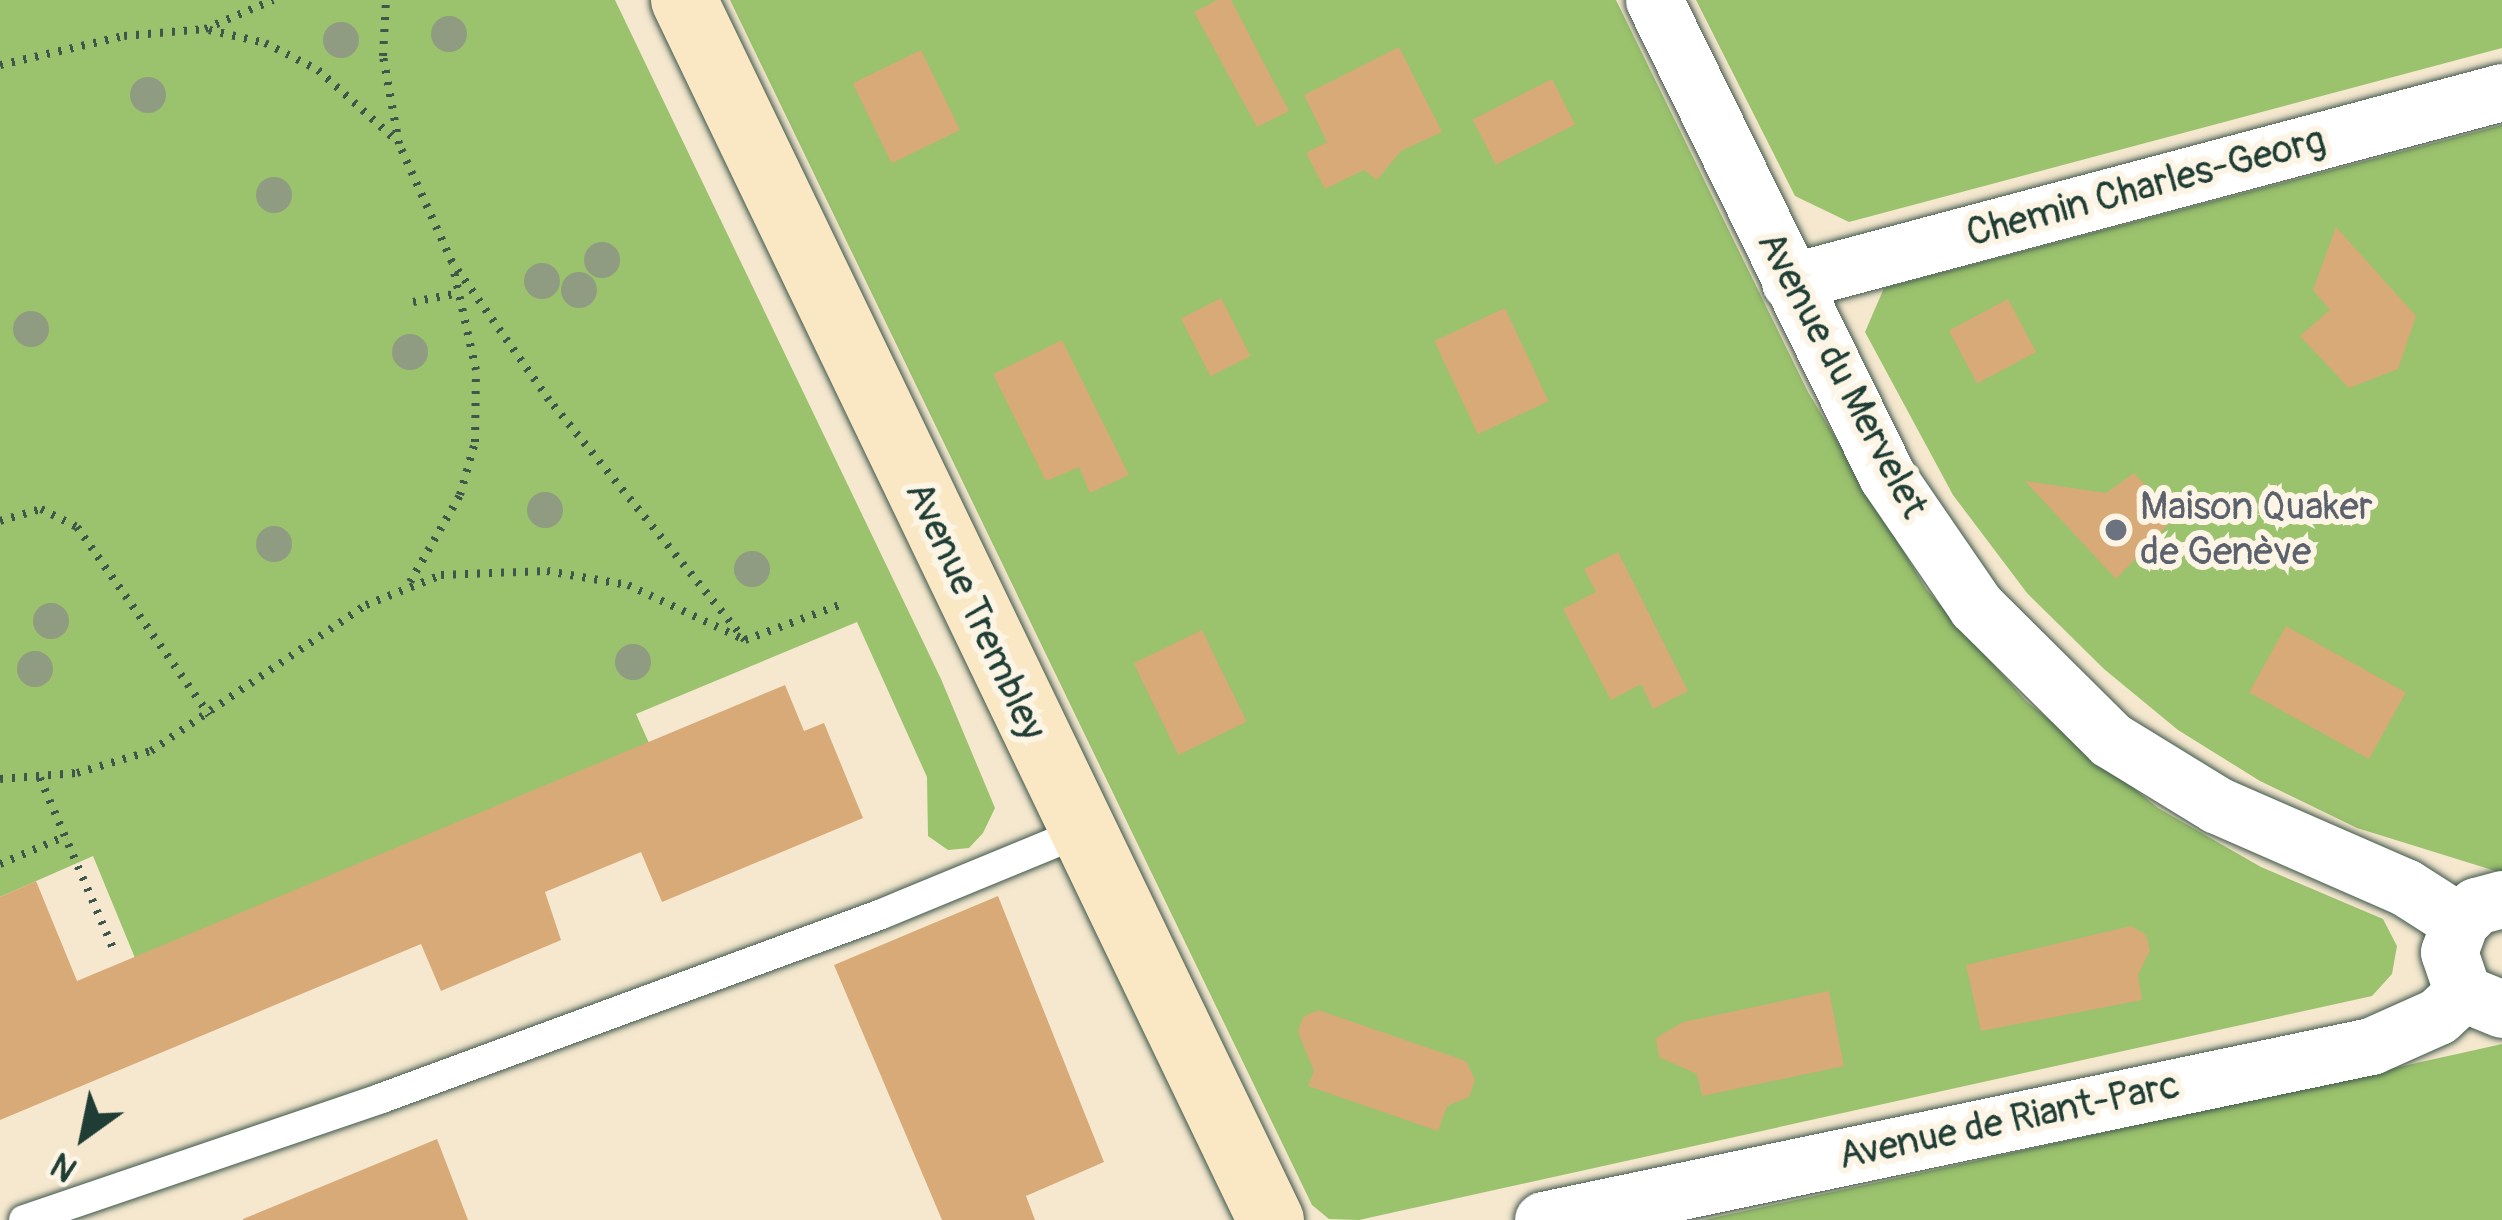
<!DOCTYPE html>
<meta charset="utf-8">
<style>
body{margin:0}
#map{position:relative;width:2502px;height:1220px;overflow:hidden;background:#f5e8cf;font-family:Pangolin,sans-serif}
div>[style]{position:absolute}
.green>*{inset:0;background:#9bc26d}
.building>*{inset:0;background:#d8aa77;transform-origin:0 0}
.path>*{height:8px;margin-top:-4px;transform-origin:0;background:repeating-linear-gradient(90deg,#3f574b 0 3px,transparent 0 12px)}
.roads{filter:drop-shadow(0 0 3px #3f574b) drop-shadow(0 0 3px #3f574b)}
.lane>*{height:30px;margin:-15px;padding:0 15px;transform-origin:15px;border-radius:15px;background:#fff}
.street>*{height:57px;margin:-28.5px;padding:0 28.5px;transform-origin:28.5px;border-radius:28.5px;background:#fff}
.secondary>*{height:66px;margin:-33px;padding:0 33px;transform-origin:33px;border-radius:33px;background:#fae7c3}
.trees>*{width:36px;height:36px;margin:-18px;border-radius:50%;background:#909c81}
.dots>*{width:33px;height:33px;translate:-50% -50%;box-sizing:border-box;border:6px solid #fcf5e5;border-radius:50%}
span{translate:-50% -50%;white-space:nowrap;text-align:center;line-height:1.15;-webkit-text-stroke:12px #fcf5e5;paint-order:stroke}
.street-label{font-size:39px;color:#1f3d34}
.worship-label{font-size:39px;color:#5b616d}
.left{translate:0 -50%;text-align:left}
.north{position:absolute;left:24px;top:1076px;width:120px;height:120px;-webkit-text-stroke:9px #fcf5e5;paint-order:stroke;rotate:213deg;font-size:33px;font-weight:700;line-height:48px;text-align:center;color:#1f3d34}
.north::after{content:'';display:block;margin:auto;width:42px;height:54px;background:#1f3d34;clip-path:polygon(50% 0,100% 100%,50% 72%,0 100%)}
</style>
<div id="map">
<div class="green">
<i style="clip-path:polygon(0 0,615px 0,941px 679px,995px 808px,983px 833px,969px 848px,948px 850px,928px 836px,927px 777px,857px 622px,636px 714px,649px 743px,135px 958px,93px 856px,0 897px)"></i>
<i style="clip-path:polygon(730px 0,1616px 0,1808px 392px,1926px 589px,2026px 701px,2158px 808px,2261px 867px,2383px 919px,2397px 946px,2392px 974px,2372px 996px,1359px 1220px,1329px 1219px,1312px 1205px)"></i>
<i style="clip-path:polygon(1696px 0,2502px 0,2502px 48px,1849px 222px,1795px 196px)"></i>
<i style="clip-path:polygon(2502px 125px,2502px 873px,2357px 828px,2260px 781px,2178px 730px,2104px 669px,2027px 593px,1953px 495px,1865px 332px,1884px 288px)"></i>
<i style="clip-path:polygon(2502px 1044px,2502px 1220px,1703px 1220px,1971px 1162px)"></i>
</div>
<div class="building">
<i style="clip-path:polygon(1217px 0,1231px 0,1289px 111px,1257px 127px,1194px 12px)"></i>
<i style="clip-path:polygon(1399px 47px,1442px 132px,1401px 151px,1377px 180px,1364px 170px,1325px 189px,1306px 153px,1327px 142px,1304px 95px)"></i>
<i style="left:921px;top:50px;width:89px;height:76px;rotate:64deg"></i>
<i style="left:1552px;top:79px;width:51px;height:89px;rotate:63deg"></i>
<i style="clip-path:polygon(2336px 227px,2416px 316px,2398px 369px,2349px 388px,2300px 336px,2330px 310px,2313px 290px)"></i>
<i style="left:1221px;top:298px;width:65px;height:45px;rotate:63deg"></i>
<i style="left:2008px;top:299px;width:60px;height:67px;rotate:62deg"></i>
<i style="left:1505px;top:308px;width:103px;height:78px;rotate:65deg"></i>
<i style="clip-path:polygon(1062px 340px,1129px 475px,1090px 493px,1079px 467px,1046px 481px,993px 374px)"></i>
<i style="clip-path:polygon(2134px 473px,2175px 517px,2116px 579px,2025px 481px,2106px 493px)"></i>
<i style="clip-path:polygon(1618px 552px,1688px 691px,1653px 709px,1641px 684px,1611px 700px,1563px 609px,1596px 592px,1584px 569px)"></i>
<i style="left:2286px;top:626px;width:137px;height:76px;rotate:29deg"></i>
<i style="left:1202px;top:630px;width:102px;height:76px;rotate:64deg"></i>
<i style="clip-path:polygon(785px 685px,804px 731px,824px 723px,863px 818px,662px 902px,641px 852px,545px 892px,561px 940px,441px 991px,421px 944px,0 1120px,0 897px,36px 881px,77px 981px)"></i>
<i style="clip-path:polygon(998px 896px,1104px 1162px,1026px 1196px,1035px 1220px,942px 1220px,834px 965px)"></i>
<i style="clip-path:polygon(2131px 926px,2146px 935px,2150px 950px,2138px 975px,2142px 1000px,1981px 1031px,1966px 965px)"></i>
<i style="clip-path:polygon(1829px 991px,1844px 1066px,1702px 1096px,1697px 1074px,1659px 1057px,1656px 1038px,1683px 1022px)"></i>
<i style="clip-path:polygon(1318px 1010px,1466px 1061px,1475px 1080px,1469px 1097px,1447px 1106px,1438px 1131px,1308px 1086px,1314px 1071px,1298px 1032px,1303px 1017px)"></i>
<i style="clip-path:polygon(437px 1139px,468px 1220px,243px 1220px,243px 1219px)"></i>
</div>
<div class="path">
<i style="left:209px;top:30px;width:57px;rotate:13.1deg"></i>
<i style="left:265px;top:43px;width:59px;rotate:27deg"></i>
<i style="left:318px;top:70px;width:108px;rotate:42deg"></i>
<i style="left:0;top:65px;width:127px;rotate:-13.2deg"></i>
<i style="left:124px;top:36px;width:81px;rotate:-4.9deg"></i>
<i style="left:205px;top:29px;width:74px;rotate:-23.1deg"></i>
<i style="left:413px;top:302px;width:47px;rotate:-11.1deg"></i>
<i style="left:0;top:521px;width:43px;rotate:-16.3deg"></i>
<i style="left:41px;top:509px;width:40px;rotate:26.6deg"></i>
<i style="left:77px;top:527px;width:230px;rotate:54.9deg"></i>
<i style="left:410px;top:582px;width:100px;rotate:-60.1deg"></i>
<i style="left:460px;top:495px;width:55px;rotate:-74.2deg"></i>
<i style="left:475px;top:442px;width:72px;rotate:-89.2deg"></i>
<i style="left:476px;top:370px;width:106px;rotate:-102.6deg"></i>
<i style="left:745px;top:640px;width:100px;rotate:-20.4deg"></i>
<i style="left:40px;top:778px;width:190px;rotate:66.8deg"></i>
<i style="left:0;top:779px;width:77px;rotate:-4.5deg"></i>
<i style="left:77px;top:773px;width:77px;rotate:-16.6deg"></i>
<i style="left:151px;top:751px;width:260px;rotate:-34.2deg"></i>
<i style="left:366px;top:605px;width:81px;rotate:-21.8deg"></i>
<i style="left:441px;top:575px;width:106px;rotate:-2.2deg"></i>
<i style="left:547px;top:571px;width:82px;rotate:9.8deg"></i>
<i style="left:628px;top:585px;width:129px;rotate:25.2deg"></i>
<i style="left:745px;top:640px;width:310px;rotate:-129.2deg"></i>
<i style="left:549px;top:400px;width:169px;rotate:-125.1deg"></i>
<i style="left:452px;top:262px;width:129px;rotate:-114.2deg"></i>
<i style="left:399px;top:144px;width:89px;rotate:-100.3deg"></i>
<i style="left:383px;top:56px;width:56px;rotate:-86.9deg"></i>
<i style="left:0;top:864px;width:72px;rotate:-23deg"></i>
</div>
<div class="roads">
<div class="lane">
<i style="left:24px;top:1220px;width:378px;rotate:-18.8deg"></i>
<i style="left:382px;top:1098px;width:530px;rotate:-20.21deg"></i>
<i style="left:879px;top:915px;width:217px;rotate:-22.4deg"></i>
</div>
<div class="street">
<i style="left:1654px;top:0;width:530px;rotate:63.92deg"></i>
<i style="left:1887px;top:476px;width:158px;rotate:55.6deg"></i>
<i style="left:1976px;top:606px;width:190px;rotate:44.8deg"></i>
<i style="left:2111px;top:740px;width:124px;rotate:31.5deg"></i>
<i style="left:2217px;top:805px;width:205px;rotate:23.6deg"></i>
<i style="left:2405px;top:887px;width:65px;rotate:32.5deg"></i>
<i style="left:1790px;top:282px;width:737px;rotate:-14.94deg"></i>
<i style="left:2502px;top:899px;width:27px;rotate:165deg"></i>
<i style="left:2476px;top:906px;width:23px;rotate:135deg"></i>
<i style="left:2460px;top:922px;width:32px;rotate:110deg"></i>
<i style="left:2449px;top:952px;width:43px;rotate:71.1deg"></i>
<i style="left:2463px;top:993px;width:42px;rotate:22.3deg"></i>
<i style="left:1543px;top:1220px;width:846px;rotate:-11.87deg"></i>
<i style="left:2371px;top:1046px;width:73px;rotate:-24.1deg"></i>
<i style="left:2438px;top:1016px;width:34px;rotate:-43deg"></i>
</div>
<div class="secondary">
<i style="left:684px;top:0;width:1354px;rotate:64.31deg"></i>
</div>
</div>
<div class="trees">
<i style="left:449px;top:34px"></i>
<i style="left:341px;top:40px"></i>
<i style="left:148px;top:95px"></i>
<i style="left:274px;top:195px"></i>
<i style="left:602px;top:260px"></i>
<i style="left:542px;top:281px"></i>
<i style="left:579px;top:290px"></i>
<i style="left:31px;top:329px"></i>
<i style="left:410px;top:352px"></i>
<i style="left:545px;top:510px"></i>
<i style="left:274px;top:544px"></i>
<i style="left:752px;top:569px"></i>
<i style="left:51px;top:621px"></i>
<i style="left:633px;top:662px"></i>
<i style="left:35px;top:669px"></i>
</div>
<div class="dots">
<i style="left:2116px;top:530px;background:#6b7280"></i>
</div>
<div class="street-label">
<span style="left:2146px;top:187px;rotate:-15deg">Chemin Charles-Georg</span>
<span style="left:1842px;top:375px;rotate:62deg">Avenue du Mervelet</span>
<span style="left:975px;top:611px;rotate:65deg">Avenue Trembley</span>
<span style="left:2009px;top:1121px;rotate:-12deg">Avenue de Riant-Parc</span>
</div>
<div class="worship-label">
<span class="left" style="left:2140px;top:530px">Maison Quaker<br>de Genève</span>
</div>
<div class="north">N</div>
</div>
